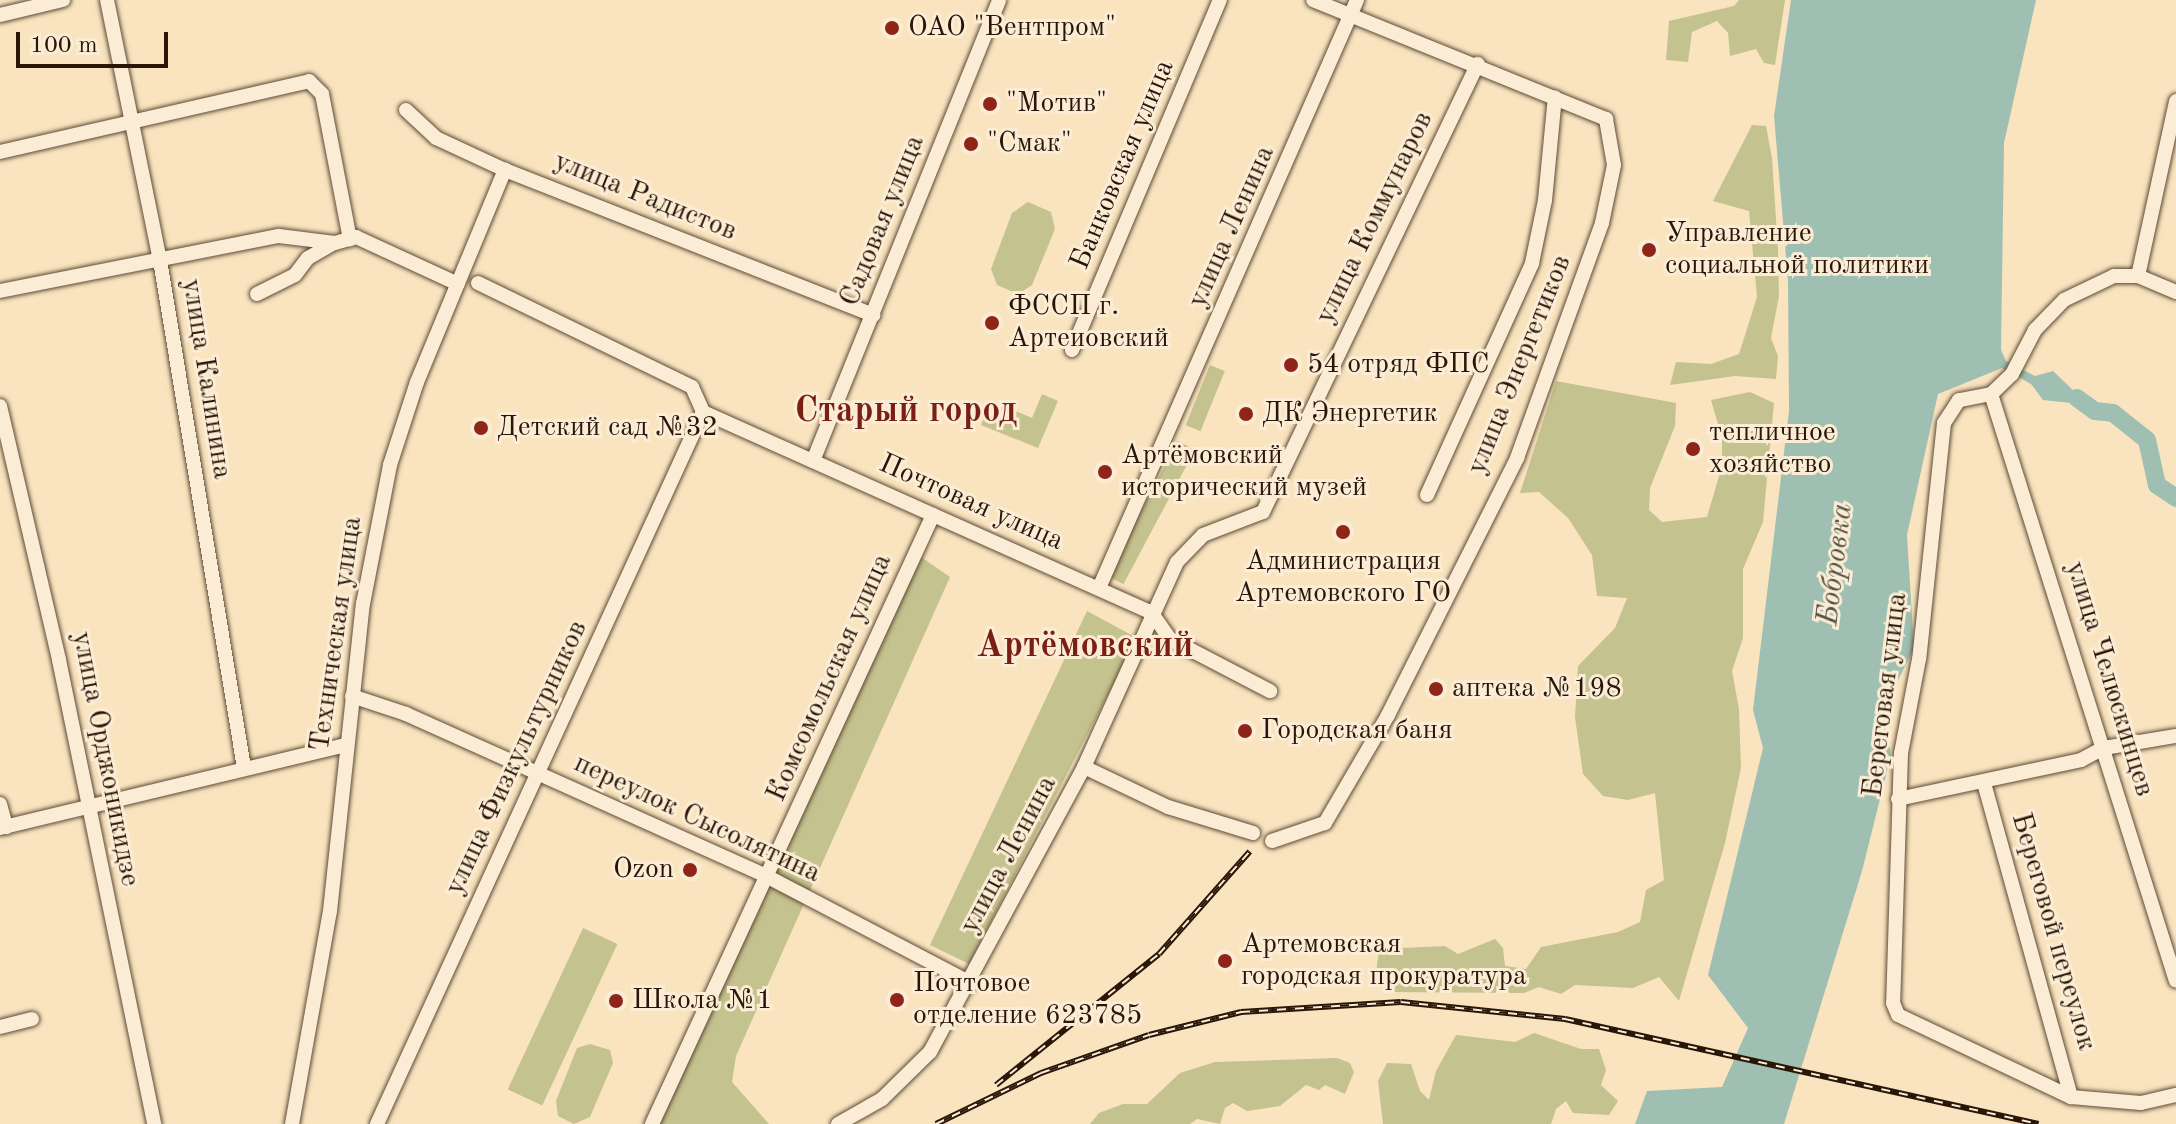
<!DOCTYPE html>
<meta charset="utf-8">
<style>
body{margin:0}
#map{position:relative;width:2176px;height:1124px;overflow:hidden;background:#f9e4bf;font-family:"Old Standard TT",serif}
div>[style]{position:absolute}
.green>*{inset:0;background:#c4c28e;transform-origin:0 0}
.water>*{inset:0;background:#9ebfb1}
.river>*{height:18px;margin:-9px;padding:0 9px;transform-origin:9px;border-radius:9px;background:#9ebfb1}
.roads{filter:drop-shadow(0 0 2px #5e4a36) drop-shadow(0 0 2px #5e4a36)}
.minor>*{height:14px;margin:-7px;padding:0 7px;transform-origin:7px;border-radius:7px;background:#fbedd5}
.rail>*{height:6px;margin-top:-3px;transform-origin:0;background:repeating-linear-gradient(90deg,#fbedd5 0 9px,#2a1608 0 18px);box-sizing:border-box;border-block:2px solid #2a1608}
.dots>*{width:22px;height:22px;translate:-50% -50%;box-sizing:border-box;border:4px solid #fbedd5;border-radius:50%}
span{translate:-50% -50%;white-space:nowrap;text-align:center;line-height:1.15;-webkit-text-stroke:6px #fbedd5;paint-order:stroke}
.poi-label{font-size:28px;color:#2a1608}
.left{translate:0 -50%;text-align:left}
.right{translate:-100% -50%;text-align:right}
.street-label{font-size:28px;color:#2a1608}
.water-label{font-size:30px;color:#535143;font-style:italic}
.district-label{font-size:36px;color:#7a1f14;font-weight:700}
.scale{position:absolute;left:16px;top:32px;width:152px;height:36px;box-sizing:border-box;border:4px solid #2a1608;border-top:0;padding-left:10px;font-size:24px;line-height:28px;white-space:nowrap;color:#2a1608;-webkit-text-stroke:6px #fbedd5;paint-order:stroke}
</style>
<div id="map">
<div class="green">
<i style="clip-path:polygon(1739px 0,1785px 0,1775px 65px,1764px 63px,1756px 49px,1730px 56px,1728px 33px,1717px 21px,1692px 32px,1688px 62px,1666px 60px,1669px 21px,1734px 6px)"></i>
<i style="clip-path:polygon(1752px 125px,1766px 126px,1772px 158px,1778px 249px,1779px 296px,1771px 338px,1778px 356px,1776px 379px,1735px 376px,1670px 385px,1676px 362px,1711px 364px,1739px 354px,1757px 297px,1749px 211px,1713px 201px)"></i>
<i style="clip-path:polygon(1028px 202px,1051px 212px,1055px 229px,1032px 285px,1018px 294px,997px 285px,991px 269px,1012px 213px)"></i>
<i style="left:1210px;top:365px;width:16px;height:65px;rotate:22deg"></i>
<i style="clip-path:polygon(1556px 381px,1676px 403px,1675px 426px,1650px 488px,1649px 510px,1662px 522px,1707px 517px,1722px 466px,1722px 438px,1711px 400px,1750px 392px,1774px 403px,1763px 522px,1743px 569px,1743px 638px,1732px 671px,1739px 709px,1741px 768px,1725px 843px,1679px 1001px,1659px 977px,1633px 988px,1575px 985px,1561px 994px,1539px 987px,1524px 993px,1384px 992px,1376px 974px,1379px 949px,1445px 946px,1458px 954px,1495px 939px,1503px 948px,1505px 966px,1526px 969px,1541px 947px,1618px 932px,1640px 922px,1646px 890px,1664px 880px,1655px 793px,1628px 800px,1603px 796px,1583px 774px,1575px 717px,1578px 666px,1615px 628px,1627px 598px,1597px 596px,1592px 555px,1568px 518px,1539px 492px,1520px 493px)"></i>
<i style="clip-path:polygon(1042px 394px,1058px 401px,1038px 448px,981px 425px,991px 401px,1032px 418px)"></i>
<i style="left:1178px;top:441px;width:19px;height:152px;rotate:28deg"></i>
<i style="clip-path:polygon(921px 557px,950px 577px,736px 1056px,732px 1082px,769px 1124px,659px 1124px)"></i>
<i style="clip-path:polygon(1087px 611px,1137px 638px,969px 964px,930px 945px)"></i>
<i style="left:583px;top:928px;width:38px;height:178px;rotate:25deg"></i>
<i style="clip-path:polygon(1534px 1033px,1581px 1049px,1599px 1049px,1606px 1070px,1601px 1085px,1618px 1101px,1609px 1115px,1573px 1113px,1566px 1101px,1556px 1109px,1551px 1124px,1383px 1124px,1378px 1081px,1387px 1063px,1411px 1064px,1420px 1091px,1429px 1100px,1436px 1071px,1456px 1035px,1515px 1042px)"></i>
<i style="clip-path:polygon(590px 1044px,610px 1050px,613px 1063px,590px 1117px,574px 1124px,558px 1116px,556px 1101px,577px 1048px)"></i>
<i style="clip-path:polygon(1337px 1058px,1350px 1063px,1354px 1072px,1345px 1094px,1325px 1085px,1319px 1090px,1306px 1085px,1280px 1106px,1247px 1111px,1233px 1103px,1225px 1108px,1220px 1124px,1197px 1119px,1190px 1124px,1090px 1124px,1099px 1113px,1123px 1104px,1147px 1104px,1180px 1073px,1215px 1062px)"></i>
</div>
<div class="water">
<i style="clip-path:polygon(1791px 0,2036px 0,2004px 143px,2001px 350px,2006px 361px,2035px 376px,2053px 371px,2095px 411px,2081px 404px,2043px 400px,2031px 384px,2002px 368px,1938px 394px,1907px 535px,1914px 649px,1883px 709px,1891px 755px,1862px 871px,1784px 1124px,1635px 1124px,1647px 1091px,1722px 1087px,1748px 1028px,1708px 975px,1763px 748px,1753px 710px,1789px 411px,1788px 280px,1774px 116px)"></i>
</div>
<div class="river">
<i style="left:2077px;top:398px;width:22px;rotate:36deg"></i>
<i style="left:2095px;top:411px;width:18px;rotate:6deg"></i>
<i style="left:2113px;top:413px;width:43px;rotate:38.5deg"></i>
<i style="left:2147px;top:440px;width:46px;rotate:77.5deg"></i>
<i style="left:2157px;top:485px;width:23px;rotate:34deg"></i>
</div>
<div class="roads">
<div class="minor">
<i style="left:107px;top:0;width:265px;rotate:78.5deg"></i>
<i style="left:160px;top:260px;width:515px;rotate:80.61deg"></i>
<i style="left:0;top:15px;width:65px;rotate:-13.4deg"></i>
<i style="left:406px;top:110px;width:41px;rotate:43deg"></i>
<i style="left:436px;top:138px;width:76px;rotate:24.9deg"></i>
<i style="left:505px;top:170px;width:396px;rotate:21.5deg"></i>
<i style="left:0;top:152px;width:317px;rotate:-12.9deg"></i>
<i style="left:309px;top:81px;width:18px;rotate:45deg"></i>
<i style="left:322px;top:94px;width:148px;rotate:79.1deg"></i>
<i style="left:2138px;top:276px;width:179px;rotate:-77.7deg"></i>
<i style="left:478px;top:283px;width:238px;rotate:25.9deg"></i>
<i style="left:692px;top:387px;width:27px;rotate:66deg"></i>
<i style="left:703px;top:412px;width:491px;rotate:24.1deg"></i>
<i style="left:1151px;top:612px;width:33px;rotate:55deg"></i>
<i style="left:1170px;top:639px;width:113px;rotate:27.5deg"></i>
<i style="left:0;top:291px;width:284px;rotate:-11.2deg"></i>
<i style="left:279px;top:236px;width:56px;rotate:7.1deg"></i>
<i style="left:335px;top:243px;width:22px;rotate:-16deg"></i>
<i style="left:356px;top:237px;width:112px;rotate:24.7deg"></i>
<i style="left:2176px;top:292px;width:41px;rotate:-157.2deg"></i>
<i style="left:2138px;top:276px;width:24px;rotate:180deg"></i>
<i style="left:2114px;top:276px;width:55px;rotate:154.4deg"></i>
<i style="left:2064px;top:300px;width:42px;rotate:134deg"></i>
<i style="left:2035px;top:330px;width:50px;rotate:117.6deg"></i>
<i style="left:2012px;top:374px;width:29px;rotate:136deg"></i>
<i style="left:1991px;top:394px;width:33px;rotate:169deg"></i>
<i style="left:1959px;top:400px;width:27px;rotate:123deg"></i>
<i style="left:1944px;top:423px;width:237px;rotate:96deg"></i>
<i style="left:1919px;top:659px;width:96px;rotate:100.8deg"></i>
<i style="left:1901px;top:753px;width:250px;rotate:91.8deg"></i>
<i style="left:1893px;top:1003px;width:13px;rotate:67deg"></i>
<i style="left:1898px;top:1015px;width:191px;rotate:25.4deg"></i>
<i style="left:2071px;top:1097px;width:70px;rotate:4.9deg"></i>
<i style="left:2141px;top:1103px;width:36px;rotate:-13deg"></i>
<i style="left:257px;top:294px;width:42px;rotate:-26.6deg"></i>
<i style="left:295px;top:275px;width:21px;rotate:-53deg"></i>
<i style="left:308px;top:258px;width:30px;rotate:-30deg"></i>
<i style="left:1072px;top:350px;width:380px;rotate:-67.1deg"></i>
<i style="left:1991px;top:394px;width:615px;rotate:72.51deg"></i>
<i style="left:0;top:406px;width:261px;rotate:76.9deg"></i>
<i style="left:59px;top:660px;width:474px;rotate:78.4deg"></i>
<i style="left:813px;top:461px;width:497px;rotate:-68deg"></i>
<i style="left:1427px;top:495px;width:255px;rotate:-65.6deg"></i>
<i style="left:1532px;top:263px;width:64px;rotate:-78.3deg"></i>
<i style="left:1545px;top:200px;width:103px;rotate:-84.5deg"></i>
<i style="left:1099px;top:588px;width:642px;rotate:-66.31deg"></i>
<i style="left:352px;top:696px;width:57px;rotate:18.4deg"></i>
<i style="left:406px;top:714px;width:397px;rotate:24.2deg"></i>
<i style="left:768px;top:877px;width:229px;rotate:27.6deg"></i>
<i style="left:1084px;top:767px;width:93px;rotate:25.5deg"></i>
<i style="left:1168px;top:807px;width:89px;rotate:17deg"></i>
<i style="left:1984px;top:783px;width:326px;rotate:74.5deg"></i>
<i style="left:1898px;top:799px;width:187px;rotate:-12deg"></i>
<i style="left:2081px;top:760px;width:26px;rotate:-28deg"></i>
<i style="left:2104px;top:748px;width:73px;rotate:-9.5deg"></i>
<i style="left:0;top:804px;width:24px;rotate:75deg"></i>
<i style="left:0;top:828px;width:356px;rotate:-13.5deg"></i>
<i style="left:1272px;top:841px;width:56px;rotate:-18.8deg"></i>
<i style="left:1325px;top:823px;width:125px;rotate:-59.7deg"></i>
<i style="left:1388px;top:715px;width:288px;rotate:-63.3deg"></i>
<i style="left:1517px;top:458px;width:250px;rotate:-70.1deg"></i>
<i style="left:1602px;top:223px;width:59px;rotate:-78.3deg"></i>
<i style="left:1614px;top:165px;width:47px;rotate:-99.9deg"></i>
<i style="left:1606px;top:119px;width:316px;rotate:-157.9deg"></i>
<i style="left:0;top:1027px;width:33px;rotate:-14deg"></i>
<i style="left:292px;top:1124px;width:216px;rotate:-79.9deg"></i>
<i style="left:330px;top:911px;width:309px;rotate:-83.9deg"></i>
<i style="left:363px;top:604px;width:142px;rotate:-79deg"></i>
<i style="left:390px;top:465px;width:87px;rotate:-72deg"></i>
<i style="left:417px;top:382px;width:230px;rotate:-67.5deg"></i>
<i style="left:377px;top:1124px;width:783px;rotate:-65.4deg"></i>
<i style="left:652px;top:1124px;width:671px;rotate:-65.23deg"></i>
<i style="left:838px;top:1124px;width:51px;rotate:-29.6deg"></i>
<i style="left:882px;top:1099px;width:67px;rotate:-44.4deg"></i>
<i style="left:930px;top:1052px;width:324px;rotate:-61.6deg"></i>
<i style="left:1084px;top:767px;width:225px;rotate:-65.6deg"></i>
<i style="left:1177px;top:562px;width:37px;rotate:-46deg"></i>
<i style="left:1203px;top:535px;width:64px;rotate:-21deg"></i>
<i style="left:1263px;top:512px;width:497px;rotate:-64.4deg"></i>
</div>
</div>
<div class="rail">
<i style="left:996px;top:1085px;width:209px;rotate:-38.8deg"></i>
<i style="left:1159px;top:954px;width:137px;rotate:-48.5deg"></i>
<i style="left:936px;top:1124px;width:117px;rotate:-25.9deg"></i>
<i style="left:1041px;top:1073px;width:114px;rotate:-19.4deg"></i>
<i style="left:1149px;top:1035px;width:95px;rotate:-14deg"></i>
<i style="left:1241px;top:1012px;width:160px;rotate:-3.6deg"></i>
<i style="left:1401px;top:1002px;width:165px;rotate:5.9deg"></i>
<i style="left:1565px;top:1019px;width:485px;rotate:12.5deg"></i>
</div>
<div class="dots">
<i style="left:892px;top:28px;background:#8f2418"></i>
<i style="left:990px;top:104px;background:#8f2418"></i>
<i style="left:971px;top:144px;background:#8f2418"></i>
<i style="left:1649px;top:250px;background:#8f2418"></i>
<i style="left:992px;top:323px;background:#8f2418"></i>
<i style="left:1291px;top:365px;background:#8f2418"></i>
<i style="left:1246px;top:414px;background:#8f2418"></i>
<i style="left:481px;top:428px;background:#8f2418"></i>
<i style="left:1693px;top:449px;background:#8f2418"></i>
<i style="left:1105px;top:472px;background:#8f2418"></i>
<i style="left:1343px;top:532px;background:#8f2418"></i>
<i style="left:1436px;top:689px;background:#8f2418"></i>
<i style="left:1245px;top:731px;background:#8f2418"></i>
<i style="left:690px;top:870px;background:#8f2418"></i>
<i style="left:1225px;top:961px;background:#8f2418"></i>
<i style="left:897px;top:1000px;background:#8f2418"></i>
<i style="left:616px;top:1001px;background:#8f2418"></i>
</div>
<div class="poi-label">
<span class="left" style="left:908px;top:28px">ОАО "Вентпром"</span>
<span class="left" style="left:1006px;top:104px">"Мотив"</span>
<span class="left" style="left:987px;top:144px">"Смак"</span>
<span class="left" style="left:1665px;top:250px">Управление<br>социальной политики</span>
<span class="left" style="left:1008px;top:323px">ФССП г.<br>Артеиовский</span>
<span class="left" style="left:1307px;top:365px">54 отряд ФПС</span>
<span class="left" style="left:1262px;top:414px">ДК Энергетик</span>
<span class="left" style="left:497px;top:428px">Детский сад №32</span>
<span class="left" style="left:1709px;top:449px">тепличное<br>хозяйство</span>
<span class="left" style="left:1121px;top:472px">Артёмовский<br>исторический музей</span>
<span style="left:1343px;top:578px">Администрация<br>Артемовского ГО</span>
<span class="left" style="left:1452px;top:689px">аптека №198</span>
<span class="left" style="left:1261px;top:731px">Городская баня</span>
<span class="right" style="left:674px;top:870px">Ozon</span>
<span class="left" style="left:1241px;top:961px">Артемовская<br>городская прокуратура</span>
<span class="left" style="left:913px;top:1000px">Почтовое<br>отделение 623785</span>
<span class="left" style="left:632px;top:1001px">Школа №1</span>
</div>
<div class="street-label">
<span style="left:1123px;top:165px;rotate:-67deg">Банковская улица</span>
<span style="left:645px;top:197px;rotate:22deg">улица Радистов</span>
<span style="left:1375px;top:218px;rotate:-64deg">улица Коммунаров</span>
<span style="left:883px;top:221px;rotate:-68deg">Садовая улица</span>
<span style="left:1232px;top:227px;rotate:-66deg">улица Ленина</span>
<span style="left:1520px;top:365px;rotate:-68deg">улица Энергетиков</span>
<span style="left:206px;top:379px;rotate:81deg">улица Калинина</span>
<span style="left:971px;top:503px;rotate:24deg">Почтовая улица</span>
<span style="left:337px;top:634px;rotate:-82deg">Техническая улица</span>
<span style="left:830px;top:678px;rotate:-66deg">Комсомольская улица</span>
<span style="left:2109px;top:679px;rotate:73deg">улица Челюскинцев</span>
<span style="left:1886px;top:695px;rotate:-83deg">Береговая улица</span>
<span style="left:517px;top:758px;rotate:-65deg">улица Физкультурников</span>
<span style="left:105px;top:759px;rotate:79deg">улица Орджоникидзе</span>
<span style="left:697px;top:819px;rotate:25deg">переулок Сысолятина</span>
<span style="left:1009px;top:855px;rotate:-62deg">улица Ленина</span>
<span style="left:2053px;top:932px;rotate:74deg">Береговой переулок</span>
</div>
<div class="water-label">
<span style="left:1836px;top:564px;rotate:-83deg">Бобровка</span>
</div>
<div class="district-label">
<span style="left:906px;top:413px">Старый город</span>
<span style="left:1085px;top:648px">Артёмовский</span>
</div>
<div class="scale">100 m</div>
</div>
